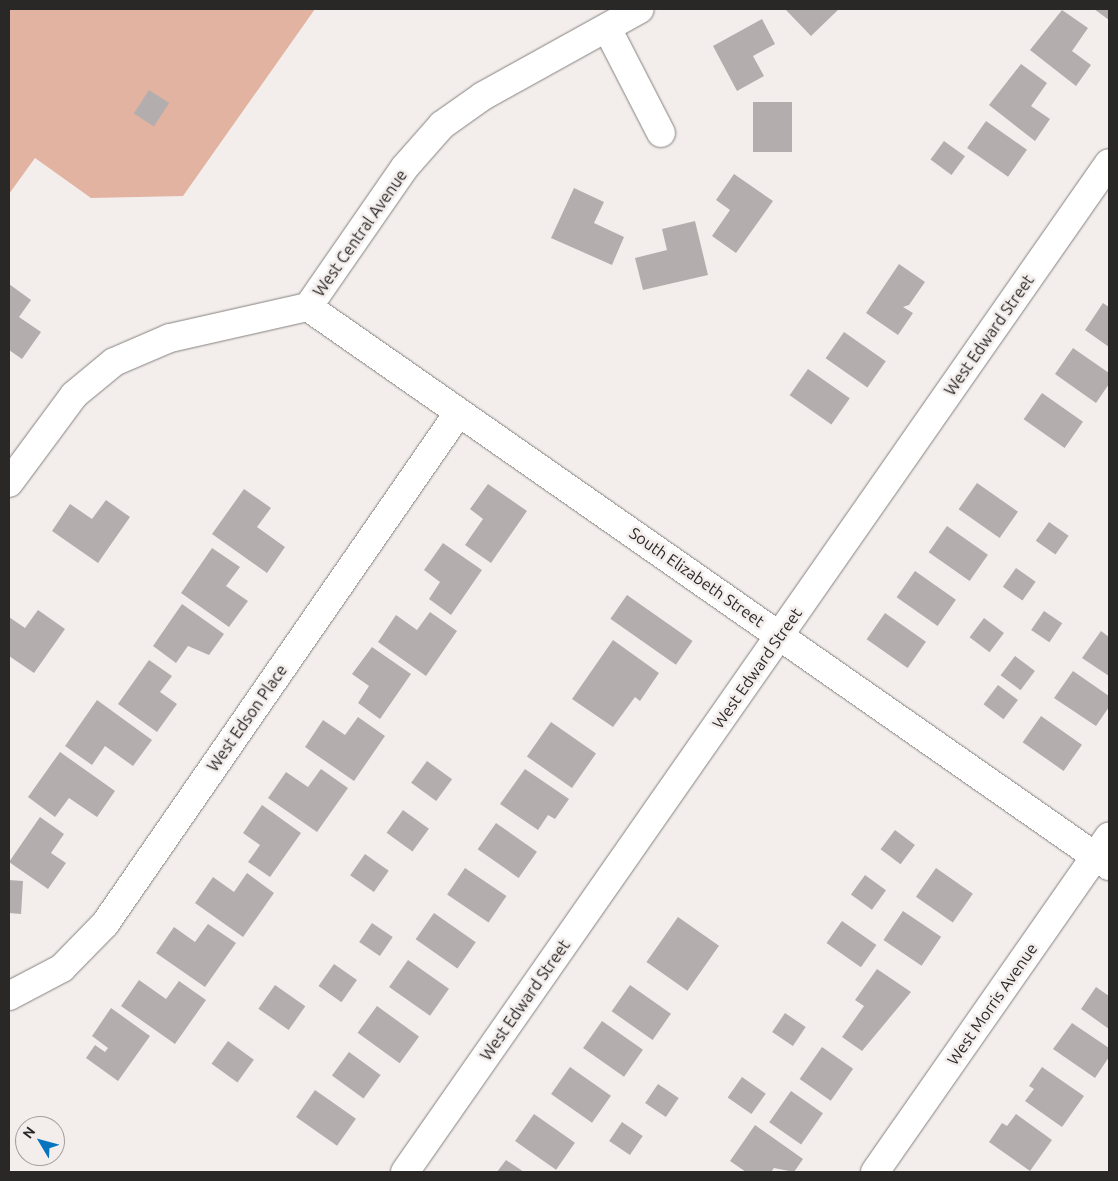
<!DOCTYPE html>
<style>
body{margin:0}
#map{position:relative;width:1118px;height:1181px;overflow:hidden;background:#f3eeec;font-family:Ubuntu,sans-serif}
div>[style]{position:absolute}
.green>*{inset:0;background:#e2b3a1}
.building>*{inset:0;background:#b3aead;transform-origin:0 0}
.roads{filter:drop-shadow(0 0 1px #85817f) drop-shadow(0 0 1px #85817f)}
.street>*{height:28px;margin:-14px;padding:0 14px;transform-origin:14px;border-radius:14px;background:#fff}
span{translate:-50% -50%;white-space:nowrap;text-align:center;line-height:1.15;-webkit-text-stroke:5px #f3eeec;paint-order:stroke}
.street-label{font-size:16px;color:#2a2827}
.frame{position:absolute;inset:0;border:10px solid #2a2827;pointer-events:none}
.north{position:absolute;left:15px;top:1116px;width:50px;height:50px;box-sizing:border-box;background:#f3eeec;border:1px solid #a39f9d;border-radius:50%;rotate:307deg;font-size:14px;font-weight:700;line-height:20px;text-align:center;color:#2a2827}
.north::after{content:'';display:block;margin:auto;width:18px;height:22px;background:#0774bf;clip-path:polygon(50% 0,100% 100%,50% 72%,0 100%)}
</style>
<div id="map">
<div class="green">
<i style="clip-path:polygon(9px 9px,315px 9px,183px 196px,91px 198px,35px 158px,9px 194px)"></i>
</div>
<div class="building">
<i style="clip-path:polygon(785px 9px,839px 9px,811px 36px)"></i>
<i style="clip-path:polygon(1094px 9px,1109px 9px,1109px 20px)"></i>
<i style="clip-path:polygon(1062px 10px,1088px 28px,1072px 51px,1091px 65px,1076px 86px,1030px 50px)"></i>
<i style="clip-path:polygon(762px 19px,775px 44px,753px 56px,764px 76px,737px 91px,713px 46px)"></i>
<i style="clip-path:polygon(1021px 64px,1047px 83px,1031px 106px,1050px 119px,1035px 141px,989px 105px)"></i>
<i style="left:149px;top:90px;width:24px;height:28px;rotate:33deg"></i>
<i style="left:792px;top:102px;width:50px;height:39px;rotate:90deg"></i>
<i style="left:986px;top:121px;width:50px;height:33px;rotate:35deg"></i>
<i style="left:944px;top:141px;width:26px;height:23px;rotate:36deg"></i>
<i style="clip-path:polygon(734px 174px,773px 201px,736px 253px,712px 236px,730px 210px,716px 200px)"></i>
<i style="clip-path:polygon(574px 188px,604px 202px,594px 223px,624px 237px,612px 265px,551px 238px)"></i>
<i style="clip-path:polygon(695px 221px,708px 275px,643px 290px,635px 258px,667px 250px,662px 229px)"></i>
<i style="clip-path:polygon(899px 264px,925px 282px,909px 305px,903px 307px,913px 313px,898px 335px,866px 313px)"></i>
<i style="clip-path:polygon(9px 284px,31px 300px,19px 317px,41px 332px,22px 359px,9px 350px)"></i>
<i style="clip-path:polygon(1103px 303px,1109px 307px,1109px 347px,1085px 330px)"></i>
<i style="left:844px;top:332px;width:51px;height:32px;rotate:35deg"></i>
<i style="clip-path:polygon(1073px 348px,1109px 373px,1109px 384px,1096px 403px,1055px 374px)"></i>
<i style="left:808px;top:369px;width:51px;height:32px;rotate:35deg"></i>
<i style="left:1042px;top:393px;width:50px;height:32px;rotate:35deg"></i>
<i style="left:977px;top:483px;width:50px;height:32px;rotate:35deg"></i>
<i style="clip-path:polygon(488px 484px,527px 511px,491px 563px,465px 545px,483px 519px,470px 509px)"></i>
<i style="clip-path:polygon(244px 489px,271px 508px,257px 527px,285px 547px,267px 573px,212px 534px)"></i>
<i style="clip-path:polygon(106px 500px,130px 517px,98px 563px,52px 531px,70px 504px,92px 519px)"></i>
<i style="left:1049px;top:522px;width:24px;height:23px;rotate:35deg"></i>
<i style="left:947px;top:526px;width:50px;height:32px;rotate:35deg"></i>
<i style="clip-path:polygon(443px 543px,482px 570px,451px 615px,429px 599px,440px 582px,424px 570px)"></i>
<i style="clip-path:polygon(212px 548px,240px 567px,226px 586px,248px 601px,229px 627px,181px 593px)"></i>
<i style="left:1016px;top:568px;width:24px;height:23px;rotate:35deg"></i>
<i style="left:915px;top:571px;width:50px;height:32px;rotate:35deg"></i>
<i style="left:627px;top:595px;width:80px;height:29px;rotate:35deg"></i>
<i style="clip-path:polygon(182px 604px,224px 634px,209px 655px,188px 646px,176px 663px,153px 646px)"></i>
<i style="clip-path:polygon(38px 610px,65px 629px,34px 673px,9px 656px,9px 617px,25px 628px)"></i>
<i style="left:1044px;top:611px;width:22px;height:23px;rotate:34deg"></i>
<i style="clip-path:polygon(430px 612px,457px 631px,426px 676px,378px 642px,396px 615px,417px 630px)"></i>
<i style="left:885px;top:613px;width:50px;height:32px;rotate:35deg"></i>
<i style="left:984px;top:618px;width:25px;height:24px;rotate:37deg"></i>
<i style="clip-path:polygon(1101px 631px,1109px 637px,1109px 676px,1082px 658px)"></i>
<i style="clip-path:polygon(613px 640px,659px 673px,640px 701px,635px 697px,613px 727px,572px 699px)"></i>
<i style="clip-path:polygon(372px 647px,411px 674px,380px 719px,358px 703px,369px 686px,352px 674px)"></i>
<i style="left:1015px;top:656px;width:25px;height:24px;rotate:37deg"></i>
<i style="clip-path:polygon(149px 660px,172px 676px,160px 692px,177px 704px,157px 732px,118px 704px)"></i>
<i style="clip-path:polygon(1073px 671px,1109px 696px,1109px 707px,1096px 726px,1054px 698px)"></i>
<i style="left:998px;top:685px;width:25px;height:24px;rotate:37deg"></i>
<i style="clip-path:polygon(97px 700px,152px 740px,133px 766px,105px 746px,92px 765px,65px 746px)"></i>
<i style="left:1041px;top:716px;width:50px;height:32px;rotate:35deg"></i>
<i style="clip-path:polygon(358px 717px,385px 736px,354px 781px,305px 747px,323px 720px,345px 735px)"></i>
<i style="left:551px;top:722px;width:55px;height:42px;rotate:35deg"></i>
<i style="clip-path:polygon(60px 752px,115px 791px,97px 817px,69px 798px,55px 817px,28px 797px)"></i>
<i style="left:427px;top:761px;width:31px;height:27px;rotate:36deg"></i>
<i style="clip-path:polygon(321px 769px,348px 788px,317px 832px,268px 798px,286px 772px,308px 787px)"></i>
<i style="clip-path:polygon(525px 769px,569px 799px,555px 819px,548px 815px,538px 830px,500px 804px)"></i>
<i style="clip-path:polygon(262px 805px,301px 833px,270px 877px,248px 862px,260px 845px,243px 833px)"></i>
<i style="left:403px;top:810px;width:32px;height:28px;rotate:36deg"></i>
<i style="clip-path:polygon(40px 817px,64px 834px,51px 853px,66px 863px,48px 889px,9px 862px)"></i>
<i style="left:496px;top:823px;width:50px;height:32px;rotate:35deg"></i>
<i style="left:895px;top:830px;width:25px;height:24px;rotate:37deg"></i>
<i style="left:365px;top:854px;width:29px;height:26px;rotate:35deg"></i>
<i style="left:465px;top:868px;width:50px;height:32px;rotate:34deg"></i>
<i style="left:936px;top:868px;width:45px;height:35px;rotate:35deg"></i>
<i style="clip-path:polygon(247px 873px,274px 893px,243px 937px,195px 903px,213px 877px,234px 892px)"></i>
<i style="left:865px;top:875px;width:26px;height:24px;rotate:36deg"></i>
<i style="clip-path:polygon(9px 880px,23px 881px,21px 914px,9px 913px)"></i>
<i style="left:903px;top:911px;width:46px;height:35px;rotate:34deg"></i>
<i style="left:434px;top:913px;width:51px;height:32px;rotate:35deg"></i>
<i style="left:678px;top:917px;width:50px;height:55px;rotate:35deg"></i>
<i style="left:842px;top:921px;width:42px;height:27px;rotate:35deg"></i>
<i style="left:372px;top:923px;width:25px;height:23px;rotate:34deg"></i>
<i style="clip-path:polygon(208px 924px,236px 943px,205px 987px,156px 953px,174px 927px,195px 942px)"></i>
<i style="left:408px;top:960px;width:50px;height:33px;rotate:35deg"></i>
<i style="left:334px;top:964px;width:28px;height:27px;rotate:35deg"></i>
<i style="clip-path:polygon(877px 969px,911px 992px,862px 1051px,842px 1037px,864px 1006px,855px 1000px)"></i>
<i style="clip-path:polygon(139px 980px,166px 999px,179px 981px,206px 1000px,175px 1044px,121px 1006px)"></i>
<i style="left:275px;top:985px;width:37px;height:29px;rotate:35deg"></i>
<i style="left:630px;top:985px;width:50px;height:32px;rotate:35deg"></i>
<i style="clip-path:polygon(1096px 987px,1109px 996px,1109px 1029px,1081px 1009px)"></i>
<i style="left:377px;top:1006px;width:52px;height:33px;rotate:36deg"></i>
<i style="clip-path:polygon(111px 1008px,150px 1036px,118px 1081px,86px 1058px,95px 1045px,105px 1052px,108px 1048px,92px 1036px)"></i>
<i style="left:785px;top:1013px;width:25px;height:23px;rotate:34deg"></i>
<i style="left:602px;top:1021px;width:50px;height:33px;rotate:35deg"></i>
<i style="clip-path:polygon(1072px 1023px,1109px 1048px,1109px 1057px,1095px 1078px,1053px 1049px)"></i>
<i style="left:228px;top:1041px;width:32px;height:28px;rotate:36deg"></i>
<i style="left:822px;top:1047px;width:38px;height:39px;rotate:35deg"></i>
<i style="left:349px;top:1052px;width:39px;height:29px;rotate:36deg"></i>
<i style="left:570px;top:1067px;width:50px;height:33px;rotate:35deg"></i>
<i style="clip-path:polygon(1042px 1067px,1084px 1096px,1062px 1127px,1025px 1101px,1034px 1089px,1029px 1086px)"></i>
<i style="left:742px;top:1077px;width:29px;height:25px;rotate:35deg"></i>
<i style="left:658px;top:1084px;width:25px;height:23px;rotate:34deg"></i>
<i style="left:315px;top:1090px;width:50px;height:33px;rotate:35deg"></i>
<i style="left:791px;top:1091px;width:39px;height:38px;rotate:35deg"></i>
<i style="left:534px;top:1114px;width:50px;height:33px;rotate:35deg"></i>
<i style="clip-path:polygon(1016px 1114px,1052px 1140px,1030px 1171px,989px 1142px,1002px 1123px,1007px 1126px)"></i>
<i style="left:622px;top:1122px;width:25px;height:23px;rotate:34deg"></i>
<i style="clip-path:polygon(755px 1125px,803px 1159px,794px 1172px,774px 1168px,771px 1172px,746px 1172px,730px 1161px)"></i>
<i style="clip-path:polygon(506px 1160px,524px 1172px,497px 1172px)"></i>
</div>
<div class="roads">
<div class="street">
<i style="left:607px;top:28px;width:118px;rotate:62.8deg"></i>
<i style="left:308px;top:307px;width:977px;rotate:34.91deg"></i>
<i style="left:9px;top:483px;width:109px;rotate:-53.5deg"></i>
<i style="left:74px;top:395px;width:52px;rotate:-39.5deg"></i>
<i style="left:114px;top:362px;width:61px;rotate:-23.2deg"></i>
<i style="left:170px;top:338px;width:141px;rotate:-12.7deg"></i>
<i style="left:308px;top:307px;width:170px;rotate:-55.3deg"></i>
<i style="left:405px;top:167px;width:56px;rotate:-48.6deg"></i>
<i style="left:442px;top:125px;width:50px;rotate:-35.3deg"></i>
<i style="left:483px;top:96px;width:179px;rotate:-29deg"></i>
<i style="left:9px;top:996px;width:60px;rotate:-27.8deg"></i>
<i style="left:62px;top:968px;width:62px;rotate:-45.7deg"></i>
<i style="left:105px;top:924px;width:622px;rotate:-55.34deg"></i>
<i style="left:405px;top:1172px;width:1230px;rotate:-55.1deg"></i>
<i style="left:875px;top:1172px;width:409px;rotate:-55.1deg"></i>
</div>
</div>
<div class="street-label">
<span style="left:360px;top:233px;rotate:-55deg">West Central Avenue</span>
<span style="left:989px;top:335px;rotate:-55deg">West Edward Street</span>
<span style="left:697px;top:577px;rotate:35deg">South Elizabeth Street</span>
<span style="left:757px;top:668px;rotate:-55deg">West Edward Street</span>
<span style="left:247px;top:718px;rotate:-55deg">West Edson Place</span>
<span style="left:525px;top:1000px;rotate:-55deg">West Edward Street</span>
<span style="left:992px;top:1004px;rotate:-55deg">West Morris Avenue</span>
</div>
<div class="frame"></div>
<div class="north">N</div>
</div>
